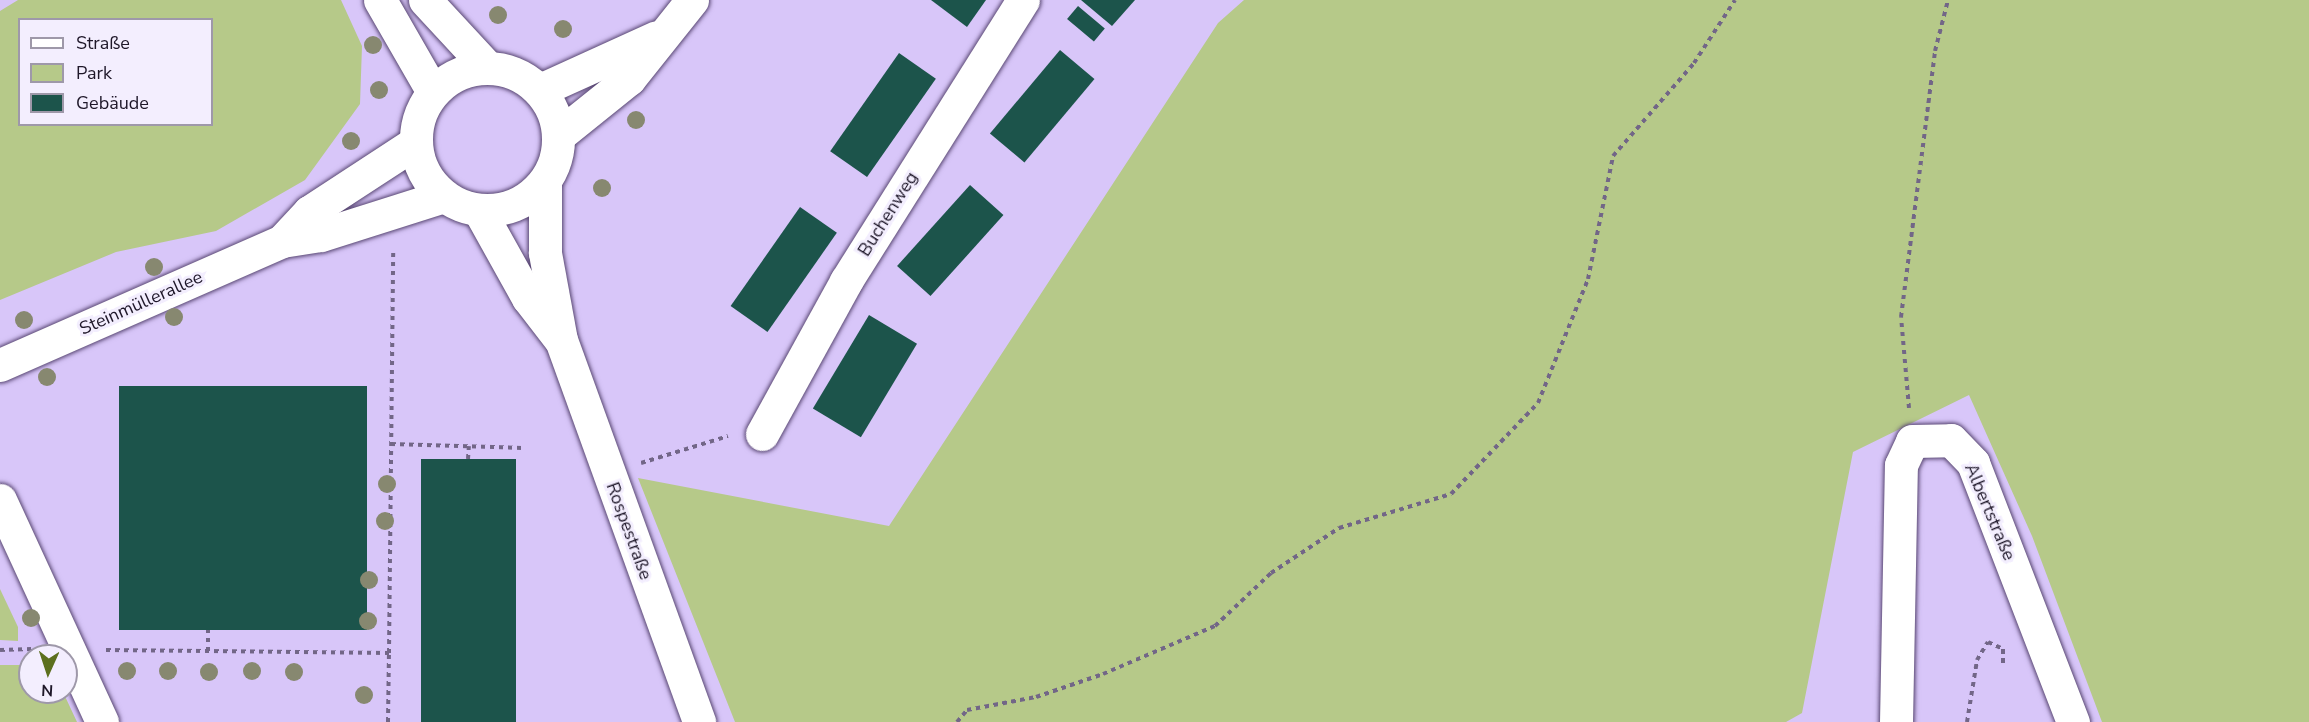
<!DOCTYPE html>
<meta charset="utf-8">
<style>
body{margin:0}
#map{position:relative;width:2309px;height:722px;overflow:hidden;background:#d8c6f9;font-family:"Nunito Sans",sans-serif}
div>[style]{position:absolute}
.green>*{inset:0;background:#b6c989}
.building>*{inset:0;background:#1c544b;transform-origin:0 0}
.path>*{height:4px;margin-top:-2px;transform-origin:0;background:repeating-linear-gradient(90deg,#726687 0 4.5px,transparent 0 9px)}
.roads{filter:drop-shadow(0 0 2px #594773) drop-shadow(0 0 2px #594773)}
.minor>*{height:33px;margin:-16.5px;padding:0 16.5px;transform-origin:16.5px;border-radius:16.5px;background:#fff}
.minor>.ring{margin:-16.5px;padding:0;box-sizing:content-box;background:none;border:33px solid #fff;border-radius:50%}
.trees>*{width:18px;height:18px;margin:-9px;border-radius:50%;background:#878870}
span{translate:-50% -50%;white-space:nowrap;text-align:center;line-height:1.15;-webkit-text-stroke:6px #f3eefe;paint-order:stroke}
.street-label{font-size:18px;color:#1e1729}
.legend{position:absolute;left:18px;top:18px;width:195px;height:108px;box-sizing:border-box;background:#f3eefe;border:2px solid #9e98a9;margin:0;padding:8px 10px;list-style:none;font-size:18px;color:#1e1729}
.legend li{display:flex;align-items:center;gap:12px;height:30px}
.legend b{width:30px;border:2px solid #9e98a9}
.north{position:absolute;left:18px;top:644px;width:60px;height:60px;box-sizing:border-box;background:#f3eefe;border:2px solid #9e98a9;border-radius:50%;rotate:183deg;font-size:16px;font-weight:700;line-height:24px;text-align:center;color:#1e1729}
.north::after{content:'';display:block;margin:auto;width:21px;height:27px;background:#5c6f1e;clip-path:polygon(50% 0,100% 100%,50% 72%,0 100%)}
</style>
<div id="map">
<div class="green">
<i style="clip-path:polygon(evenodd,18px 0,341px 0,362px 46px,360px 104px,305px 180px,216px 231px,116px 252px,0 300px,0 11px,18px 0,20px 20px,212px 20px,212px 124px,20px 124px,20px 20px)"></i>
<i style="clip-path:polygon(1244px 0,2309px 0,2309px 722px,2102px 722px,2032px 536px,1969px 395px,1853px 452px,1802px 713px,1786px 722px,735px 722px,638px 478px,889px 526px,1218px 23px)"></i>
<i style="clip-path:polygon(0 589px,18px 627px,18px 641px,0 640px)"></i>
<i style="clip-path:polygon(0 665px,30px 665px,30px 692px,63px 692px,77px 722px,0 722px)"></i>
</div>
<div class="building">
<i style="clip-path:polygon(931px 0,986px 0,967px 27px)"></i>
<i style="clip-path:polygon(1081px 0,1135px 0,1112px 26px)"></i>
<i style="left:1078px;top:6px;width:35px;height:17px;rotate:40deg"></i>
<i style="left:1060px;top:50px;width:45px;height:109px;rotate:40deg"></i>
<i style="left:899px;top:53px;width:45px;height:120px;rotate:35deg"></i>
<i style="left:970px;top:185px;width:45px;height:109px;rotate:42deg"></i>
<i style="left:800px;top:207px;width:45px;height:121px;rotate:35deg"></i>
<i style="left:869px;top:315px;width:56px;height:109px;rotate:31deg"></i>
<i style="left:119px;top:386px;width:248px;height:244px"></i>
<i style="left:421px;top:459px;width:95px;height:263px"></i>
</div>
<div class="path">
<i style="left:1909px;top:408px;width:91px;rotate:-95deg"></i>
<i style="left:1901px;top:317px;width:268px;rotate:-82.7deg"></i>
<i style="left:1935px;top:51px;width:53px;rotate:-75.7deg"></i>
<i style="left:391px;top:444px;width:131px;rotate:1.7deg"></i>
<i style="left:468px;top:459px;width:13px;rotate:-86deg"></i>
<i style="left:641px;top:463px;width:91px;rotate:-17.2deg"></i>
<i style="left:0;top:650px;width:32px;rotate:-2deg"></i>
<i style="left:106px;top:650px;width:283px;rotate:0.6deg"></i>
<i style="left:389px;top:653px;width:405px;rotate:-89.4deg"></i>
<i style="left:208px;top:651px;width:21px;rotate:-90deg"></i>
<i style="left:388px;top:722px;width:69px;rotate:-89.2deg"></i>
<i style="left:957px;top:722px;width:16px;rotate:-50deg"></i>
<i style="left:967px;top:710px;width:70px;rotate:-10.7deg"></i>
<i style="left:1036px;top:697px;width:71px;rotate:-18.9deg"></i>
<i style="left:1103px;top:674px;width:122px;rotate:-23.2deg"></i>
<i style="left:1215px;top:626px;width:77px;rotate:-43.4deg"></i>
<i style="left:1271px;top:573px;width:82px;rotate:-33.5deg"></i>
<i style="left:1339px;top:528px;width:117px;rotate:-16.9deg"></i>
<i style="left:1451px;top:494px;width:126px;rotate:-46.3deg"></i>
<i style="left:1538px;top:403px;width:134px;rotate:-68deg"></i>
<i style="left:1588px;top:279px;width:126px;rotate:-78.5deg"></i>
<i style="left:1613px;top:156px;width:123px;rotate:-48.9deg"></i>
<i style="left:1694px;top:63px;width:75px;rotate:-56.9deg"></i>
<i style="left:1967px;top:722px;width:63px;rotate:-80.8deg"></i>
<i style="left:1977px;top:660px;width:21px;rotate:-59deg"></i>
<i style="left:1988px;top:642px;width:17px;rotate:25deg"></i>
<i style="left:2003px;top:649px;width:18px;rotate:90deg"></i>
</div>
<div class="roads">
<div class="minor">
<i style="left:380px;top:0;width:106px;rotate:60.1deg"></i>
<i style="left:425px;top:0;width:91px;rotate:47.2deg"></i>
<i class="ring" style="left:416px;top:68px;width:109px;height:109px"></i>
<i style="left:540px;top:90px;width:128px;rotate:-24.4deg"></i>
<i style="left:559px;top:135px;width:90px;rotate:-38.7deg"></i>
<i style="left:629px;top:79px;width:101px;rotate:-51.4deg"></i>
<i style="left:545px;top:181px;width:72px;rotate:90deg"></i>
<i style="left:545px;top:253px;width:88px;rotate:79.6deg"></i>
<i style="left:561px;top:340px;width:406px;rotate:70.1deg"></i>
<i style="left:479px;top:210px;width:101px;rotate:60.9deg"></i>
<i style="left:528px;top:298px;width:51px;rotate:52.2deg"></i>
<i style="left:282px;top:241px;width:40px;rotate:-47deg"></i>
<i style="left:309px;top:212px;width:126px;rotate:-33.1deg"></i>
<i style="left:0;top:365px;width:308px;rotate:-23.7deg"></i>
<i style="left:282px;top:241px;width:39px;rotate:-9deg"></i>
<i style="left:321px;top:235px;width:129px;rotate:-17.6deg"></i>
<i style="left:762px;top:434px;width:175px;rotate:-61.2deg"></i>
<i style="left:846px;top:281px;width:332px;rotate:-57.8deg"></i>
<i style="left:0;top:500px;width:244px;rotate:65.3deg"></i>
<i style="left:1896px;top:722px;width:257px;rotate:-88.9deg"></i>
<i style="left:1901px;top:465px;width:26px;rotate:-65deg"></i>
<i style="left:1912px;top:441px;width:39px;rotate:-1deg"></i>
<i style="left:1951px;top:440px;width:32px;rotate:46deg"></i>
<i style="left:1973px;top:463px;width:278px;rotate:68.9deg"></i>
</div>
</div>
<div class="trees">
<i style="left:498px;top:15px"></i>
<i style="left:563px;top:29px"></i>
<i style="left:373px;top:45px"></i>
<i style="left:379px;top:90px"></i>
<i style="left:636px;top:120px"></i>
<i style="left:351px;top:141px"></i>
<i style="left:602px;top:188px"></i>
<i style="left:154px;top:267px"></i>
<i style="left:174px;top:317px"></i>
<i style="left:24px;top:320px"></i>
<i style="left:47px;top:377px"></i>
<i style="left:387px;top:484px"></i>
<i style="left:385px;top:521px"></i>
<i style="left:369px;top:580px"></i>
<i style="left:31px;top:618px"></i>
<i style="left:368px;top:621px"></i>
<i style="left:127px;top:671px"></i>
<i style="left:168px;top:671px"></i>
<i style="left:252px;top:671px"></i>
<i style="left:209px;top:672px"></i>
<i style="left:294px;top:672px"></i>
<i style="left:364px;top:695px"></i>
</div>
<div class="street-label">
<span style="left:888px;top:214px;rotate:-58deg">Buchenweg</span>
<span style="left:141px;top:303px;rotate:-24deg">Steinmüllerallee</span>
<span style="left:1990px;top:512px;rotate:67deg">Albertstraße</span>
<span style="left:629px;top:531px;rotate:70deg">Rospestraße</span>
</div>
<ul class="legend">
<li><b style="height:8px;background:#fff"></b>Straße</li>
<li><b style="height:16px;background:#b6c989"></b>Park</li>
<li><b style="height:16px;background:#1c544b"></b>Gebäude</li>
</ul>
<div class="north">N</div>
</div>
